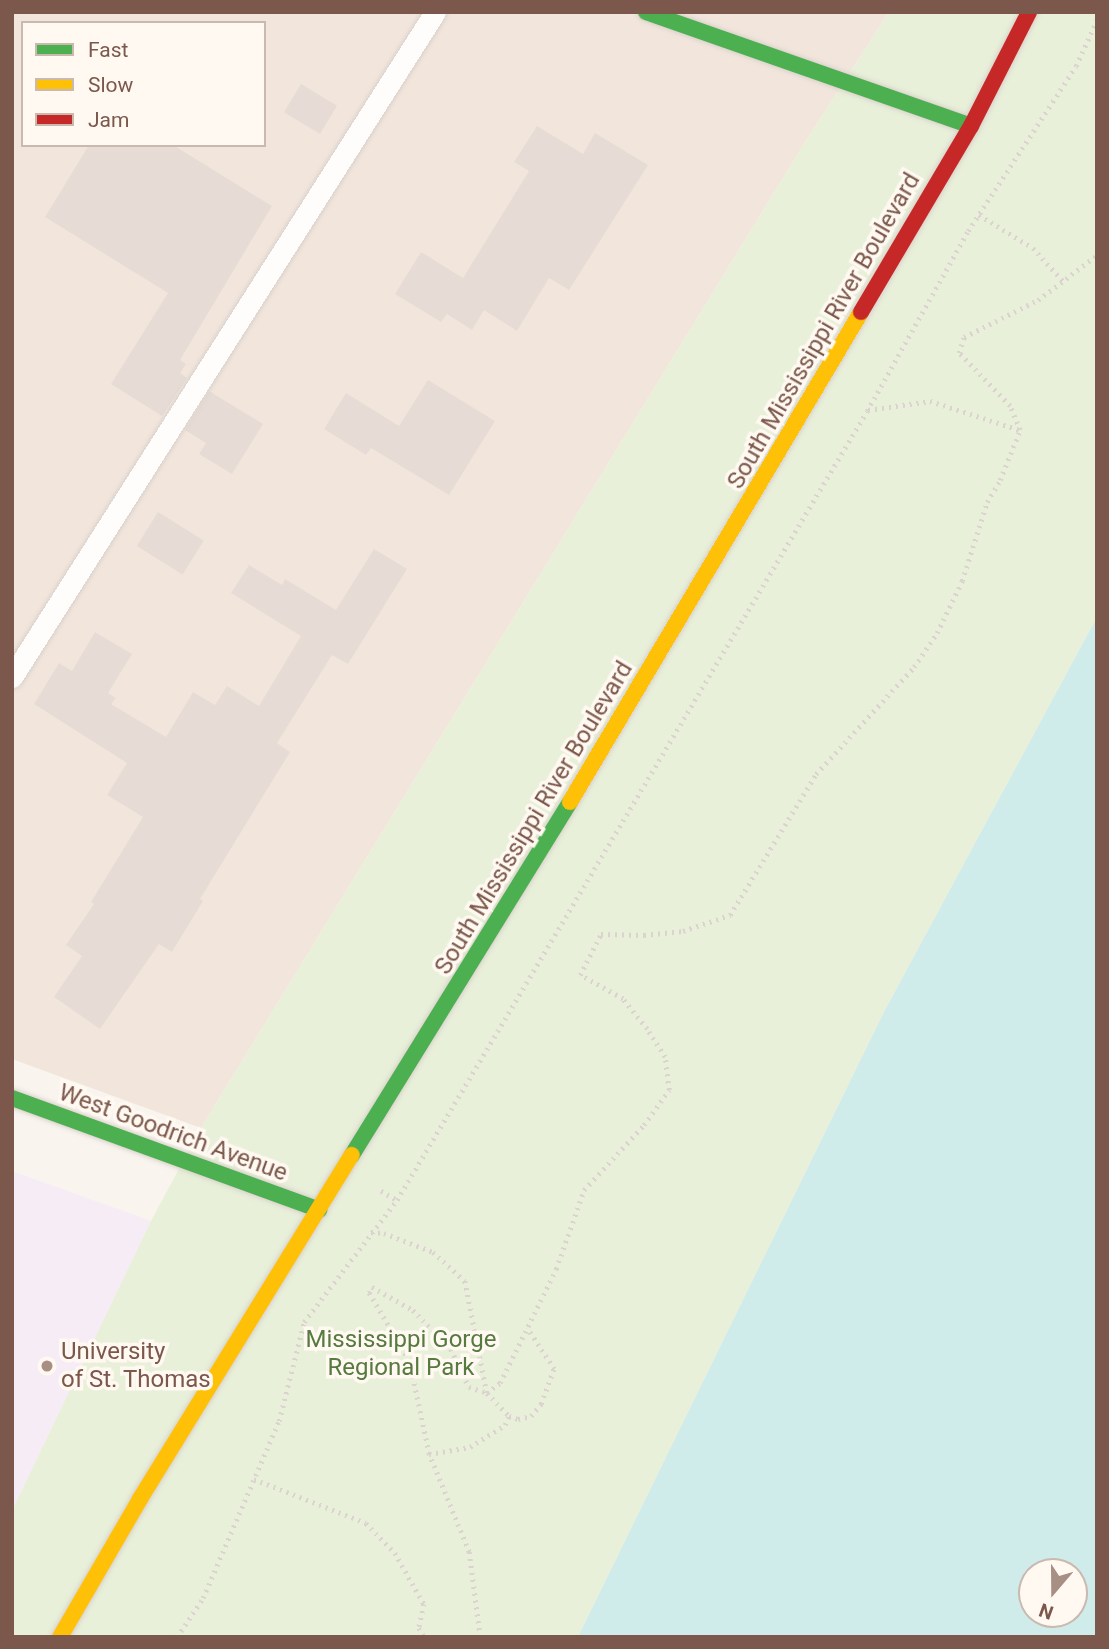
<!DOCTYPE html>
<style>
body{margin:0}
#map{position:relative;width:1109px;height:1649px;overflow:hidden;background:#f9f4ee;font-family:Roboto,sans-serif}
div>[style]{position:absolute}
.residential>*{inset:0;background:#f2e6dc}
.education>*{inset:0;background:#f5ecf5}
.green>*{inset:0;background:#e8f0d9}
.water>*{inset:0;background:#cfebea}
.building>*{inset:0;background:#e6dcd5;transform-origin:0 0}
.path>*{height:4.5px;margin-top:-2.25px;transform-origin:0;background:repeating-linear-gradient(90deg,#dcd2cf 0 2px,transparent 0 7px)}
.roads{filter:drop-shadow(0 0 2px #d9d1cc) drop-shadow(0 0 2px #d9d1cc)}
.lane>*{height:21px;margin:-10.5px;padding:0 10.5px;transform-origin:10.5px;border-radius:10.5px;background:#fefdfc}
.fast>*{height:16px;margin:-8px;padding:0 8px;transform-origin:8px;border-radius:8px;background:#4caf50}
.slow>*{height:16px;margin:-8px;padding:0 8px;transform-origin:8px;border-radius:8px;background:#ffc107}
.jam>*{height:16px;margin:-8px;padding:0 8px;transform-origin:8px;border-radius:8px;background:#c62828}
.dots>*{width:19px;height:19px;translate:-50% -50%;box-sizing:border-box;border:4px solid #fff9f2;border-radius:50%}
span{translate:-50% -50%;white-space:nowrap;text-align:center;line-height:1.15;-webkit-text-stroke:7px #fff9f2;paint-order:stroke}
.street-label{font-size:24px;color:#7b584b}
.park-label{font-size:24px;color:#577a40}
.poi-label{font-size:24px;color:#7b584b}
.left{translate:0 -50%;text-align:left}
.frame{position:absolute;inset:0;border:14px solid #7b584b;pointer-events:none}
.legend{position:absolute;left:21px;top:21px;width:245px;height:126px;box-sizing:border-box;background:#fff9f2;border:2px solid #cab9af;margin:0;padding:9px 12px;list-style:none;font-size:21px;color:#7b584b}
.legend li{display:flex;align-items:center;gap:14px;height:35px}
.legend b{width:35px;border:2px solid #cab9af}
.north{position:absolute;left:1018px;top:1558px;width:70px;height:70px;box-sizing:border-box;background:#fff9f2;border:2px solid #cab9af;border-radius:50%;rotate:200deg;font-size:19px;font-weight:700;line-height:28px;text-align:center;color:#7b584b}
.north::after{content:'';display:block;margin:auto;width:24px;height:32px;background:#a78f84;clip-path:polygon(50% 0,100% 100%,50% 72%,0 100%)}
</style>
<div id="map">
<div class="residential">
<i style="clip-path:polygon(evenodd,12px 12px,889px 12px,802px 147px,201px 1128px,12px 1059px,12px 12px,23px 23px,264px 23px,264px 145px,23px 145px,23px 23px)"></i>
</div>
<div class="education">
<i style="clip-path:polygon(12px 1171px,151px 1221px,12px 1511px)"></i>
</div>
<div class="green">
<i style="clip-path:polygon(889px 12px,1097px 12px,1097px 617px,884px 1012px,578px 1637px,12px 1637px,12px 1511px,151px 1221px,201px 1128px,802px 147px)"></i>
</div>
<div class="water">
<i style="clip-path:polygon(evenodd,1097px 617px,1097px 1637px,578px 1637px,884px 1012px,1097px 617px,1032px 1572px,1074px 1572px,1074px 1614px,1032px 1614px,1032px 1572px)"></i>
</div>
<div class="building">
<i style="left:301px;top:84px;width:42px;height:33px;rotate:31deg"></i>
<i style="clip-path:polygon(537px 126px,583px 154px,595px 133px,648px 165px,569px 290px,549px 278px,517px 331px,484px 310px,472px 330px,447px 314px,441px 322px,395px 294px,421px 252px,463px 278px,529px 171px,514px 162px)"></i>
<i style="clip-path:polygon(89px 145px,173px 145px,272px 206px,180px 360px,186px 364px,180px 373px,187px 378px,162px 416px,111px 384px,168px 293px,45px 217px)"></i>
<i style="clip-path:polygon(428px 380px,495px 421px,449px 495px,371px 448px,366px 455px,324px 429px,346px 393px,399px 426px)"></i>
<i style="clip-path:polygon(209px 391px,263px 424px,232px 474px,199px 454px,206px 443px,185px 430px)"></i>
<i style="left:158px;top:512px;width:54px;height:40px;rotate:32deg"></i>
<i style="clip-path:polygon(374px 549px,407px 569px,348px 664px,332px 655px,277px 743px,290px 752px,200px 899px,203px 901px,172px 952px,159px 944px,100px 1029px,54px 997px,82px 956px,66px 945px,94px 904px,91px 902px,143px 817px,107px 795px,127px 763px,34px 704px,59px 663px,72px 671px,95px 632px,132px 654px,108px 693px,116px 698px,111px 704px,166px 737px,193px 692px,215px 705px,227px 686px,259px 706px,301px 636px,231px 593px,249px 565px,282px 585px,285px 579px,336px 610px)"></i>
</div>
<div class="path">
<i style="left:979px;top:215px;width:63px;rotate:31.4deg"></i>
<i style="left:1033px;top:248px;width:46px;rotate:47.6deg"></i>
<i style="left:868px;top:410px;width:63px;rotate:-8.3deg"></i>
<i style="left:930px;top:401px;width:95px;rotate:17.9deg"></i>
<i style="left:381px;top:1191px;width:18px;rotate:29deg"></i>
<i style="left:371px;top:1232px;width:13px;rotate:4deg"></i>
<i style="left:384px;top:1233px;width:53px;rotate:21.2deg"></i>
<i style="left:433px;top:1252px;width:43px;rotate:42.2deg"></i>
<i style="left:465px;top:1281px;width:114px;rotate:78.9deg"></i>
<i style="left:487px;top:1393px;width:32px;rotate:46deg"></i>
<i style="left:509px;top:1416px;width:9px;rotate:18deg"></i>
<i style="left:518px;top:1419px;width:13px;rotate:-13deg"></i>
<i style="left:531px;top:1416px;width:16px;rotate:-50deg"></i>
<i style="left:541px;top:1404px;width:37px;rotate:-70deg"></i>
<i style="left:554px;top:1369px;width:49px;rotate:-123.4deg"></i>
<i style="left:429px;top:1454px;width:42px;rotate:-9.7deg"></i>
<i style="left:470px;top:1447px;width:41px;rotate:-32.2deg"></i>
<i style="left:505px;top:1425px;width:10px;rotate:-66deg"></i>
<i style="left:254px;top:1479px;width:120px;rotate:21.4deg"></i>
<i style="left:366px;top:1523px;width:42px;rotate:46deg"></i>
<i style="left:395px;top:1553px;width:59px;rotate:60.4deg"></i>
<i style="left:424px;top:1604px;width:25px;rotate:102deg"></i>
<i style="left:419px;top:1628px;width:10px;rotate:61deg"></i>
<i style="left:177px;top:1637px;width:47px;rotate:-56.3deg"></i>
<i style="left:203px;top:1598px;width:193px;rotate:-66.8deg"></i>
<i style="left:279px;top:1421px;width:102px;rotate:-75.8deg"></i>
<i style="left:304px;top:1322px;width:153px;rotate:-52.7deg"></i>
<i style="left:397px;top:1200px;width:918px;rotate:-59.22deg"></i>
<i style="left:867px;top:411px;width:206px;rotate:-60.7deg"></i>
<i style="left:968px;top:231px;width:197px;rotate:-56.8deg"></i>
<i style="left:1076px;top:66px;width:51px;rotate:-65.5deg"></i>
<i style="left:480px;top:1637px;width:86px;rotate:-97.4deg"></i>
<i style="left:469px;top:1552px;width:106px;rotate:-112.2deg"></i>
<i style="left:429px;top:1454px;width:95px;rotate:-102.1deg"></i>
<i style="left:409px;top:1361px;width:79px;rotate:-120.5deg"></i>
<i style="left:369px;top:1293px;width:7px;rotate:-63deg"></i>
<i style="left:372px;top:1287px;width:47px;rotate:29.3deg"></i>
<i style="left:413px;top:1310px;width:54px;rotate:45.7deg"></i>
<i style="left:451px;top:1349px;width:42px;rotate:64.7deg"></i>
<i style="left:469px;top:1387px;width:19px;rotate:18deg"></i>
<i style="left:487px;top:1393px;width:16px;rotate:-38deg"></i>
<i style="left:500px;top:1383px;width:127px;rotate:-63.8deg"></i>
<i style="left:556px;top:1269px;width:84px;rotate:-70.5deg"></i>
<i style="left:584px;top:1190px;width:88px;rotate:-47.3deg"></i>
<i style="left:644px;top:1125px;width:43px;rotate:-54.5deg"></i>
<i style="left:669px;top:1090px;width:33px;rotate:-97deg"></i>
<i style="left:665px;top:1057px;width:33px;rotate:-123deg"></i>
<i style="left:647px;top:1029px;width:38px;rotate:-129deg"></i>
<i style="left:623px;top:999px;width:49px;rotate:-150.8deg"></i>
<i style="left:580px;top:975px;width:46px;rotate:-62.9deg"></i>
<i style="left:601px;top:934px;width:43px;rotate:1.3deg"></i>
<i style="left:644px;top:935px;width:39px;rotate:-6deg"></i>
<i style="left:683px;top:931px;width:50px;rotate:-18.8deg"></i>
<i style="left:730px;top:915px;width:165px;rotate:-58.6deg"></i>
<i style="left:816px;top:774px;width:145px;rotate:-47.5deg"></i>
<i style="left:914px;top:667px;width:41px;rotate:-55.9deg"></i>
<i style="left:937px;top:633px;width:58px;rotate:-64.3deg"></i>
<i style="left:962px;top:581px;width:83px;rotate:-72.4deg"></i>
<i style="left:987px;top:502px;width:26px;rotate:-59deg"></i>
<i style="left:1000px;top:480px;width:54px;rotate:-68.2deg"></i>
<i style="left:1020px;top:430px;width:26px;rotate:-113deg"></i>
<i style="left:1010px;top:406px;width:74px;rotate:-133.9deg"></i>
<i style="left:959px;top:353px;width:17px;rotate:-73deg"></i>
<i style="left:964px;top:337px;width:83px;rotate:-26.6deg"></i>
<i style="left:1038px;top:300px;width:74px;rotate:-37.3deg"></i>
</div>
<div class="roads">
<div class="lane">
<i style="left:12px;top:677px;width:788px;rotate:-57.54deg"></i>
</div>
<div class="fast">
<i style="left:646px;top:12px;width:344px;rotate:19.3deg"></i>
<i style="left:12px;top:1098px;width:327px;rotate:20deg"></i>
<i style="left:352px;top:1155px;width:415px;rotate:-58.3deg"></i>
</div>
<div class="slow">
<i style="left:570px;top:802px;width:570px;rotate:-59.29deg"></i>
<i style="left:60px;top:1637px;width:160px;rotate:-59.9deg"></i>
<i style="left:140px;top:1499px;width:404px;rotate:-58.4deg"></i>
</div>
<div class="jam">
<i style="left:861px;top:312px;width:216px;rotate:-59.4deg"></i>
<i style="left:971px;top:126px;width:128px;rotate:-63deg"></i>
</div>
</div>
<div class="dots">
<i style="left:47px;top:1366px;background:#a78f84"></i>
</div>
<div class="street-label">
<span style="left:824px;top:331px;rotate:-60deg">South Mississippi River Boulevard</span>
<span style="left:534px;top:818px;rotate:-59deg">South Mississippi River Boulevard</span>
<span style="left:173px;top:1133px;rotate:20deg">West Goodrich Avenue</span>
</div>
<div class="park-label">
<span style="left:401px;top:1354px">Mississippi Gorge<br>Regional Park</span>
</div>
<div class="poi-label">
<span class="left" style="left:61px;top:1366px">University<br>of St. Thomas</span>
</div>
<div class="frame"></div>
<ul class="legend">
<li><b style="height:9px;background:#4caf50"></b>Fast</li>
<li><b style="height:9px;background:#ffc107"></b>Slow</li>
<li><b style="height:9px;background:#c62828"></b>Jam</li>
</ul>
<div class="north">N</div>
</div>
